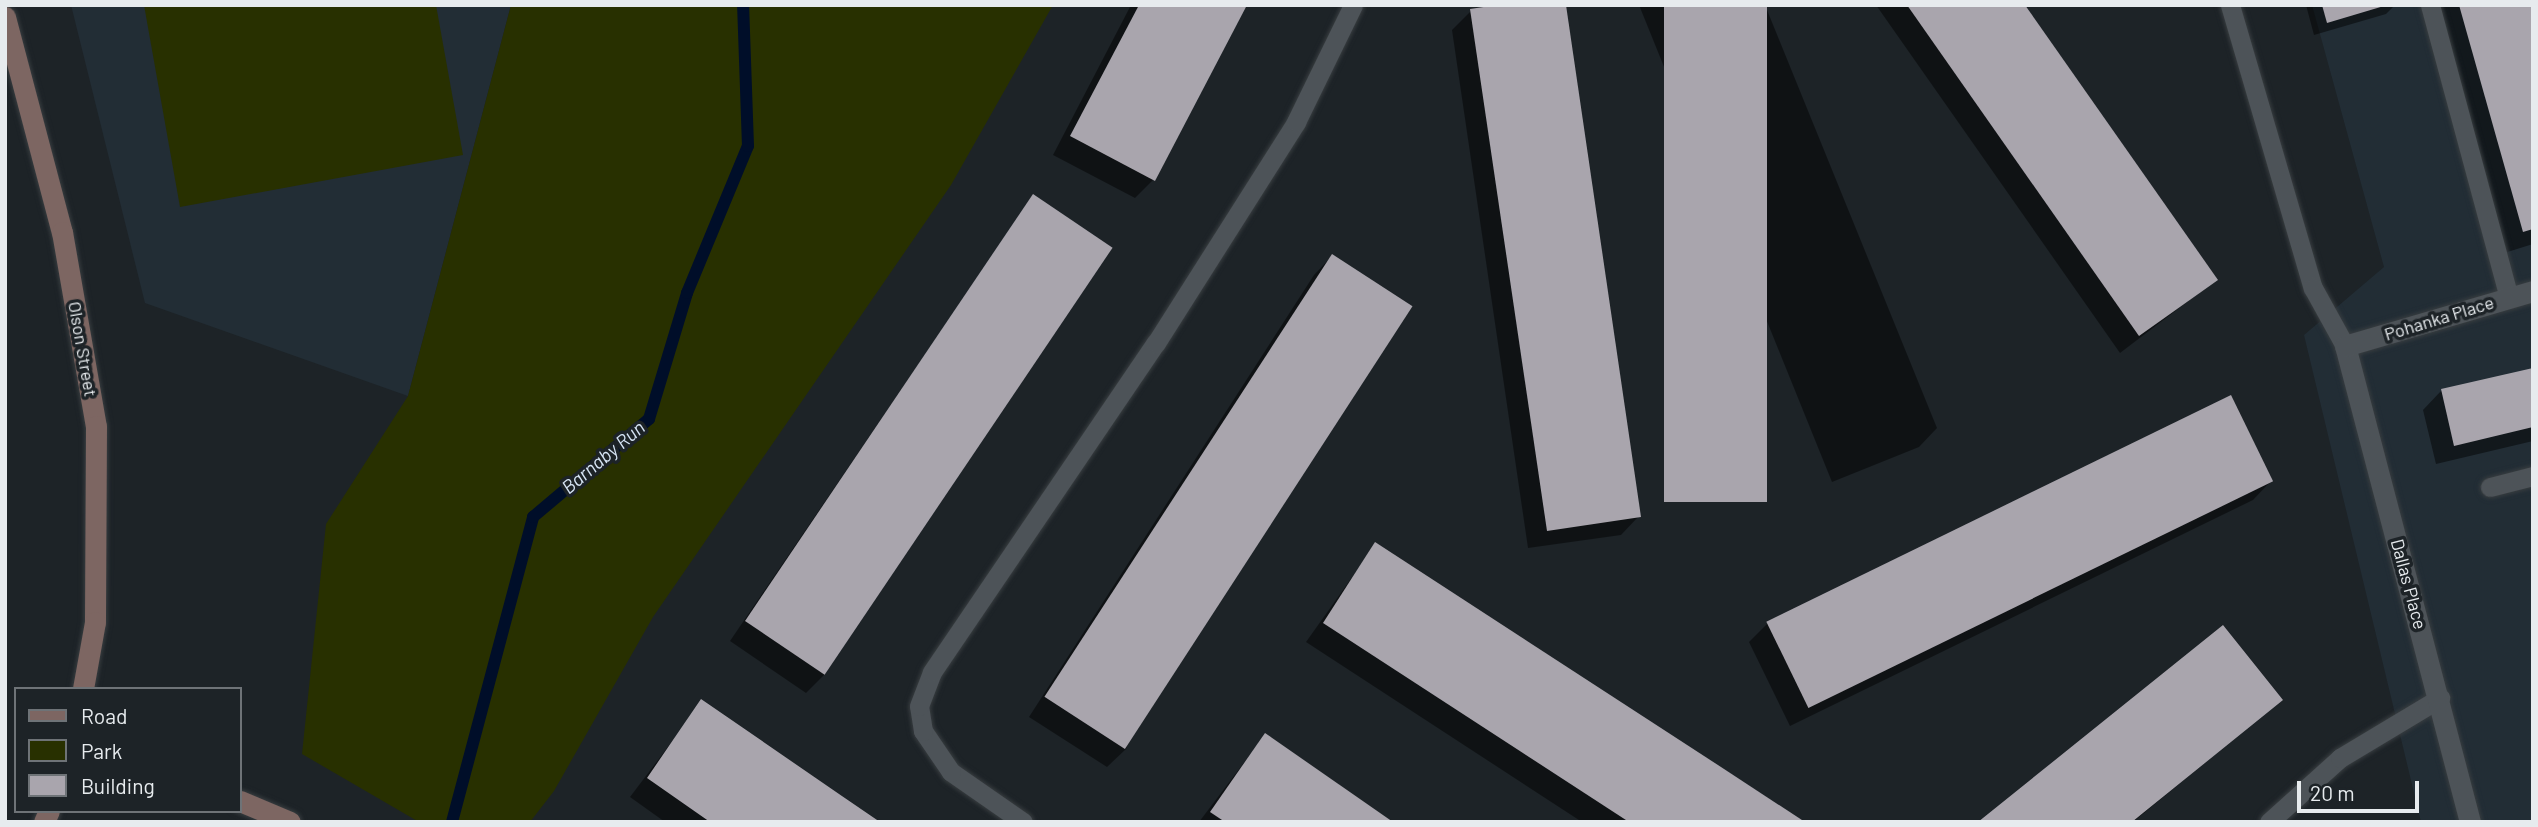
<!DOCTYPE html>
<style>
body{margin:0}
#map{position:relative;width:2538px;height:827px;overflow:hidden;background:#1d2327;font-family:Barlow,sans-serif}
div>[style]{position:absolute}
.built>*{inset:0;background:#222d35}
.green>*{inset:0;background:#283000}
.shadow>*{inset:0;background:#0007}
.stream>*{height:12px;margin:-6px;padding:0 6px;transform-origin:6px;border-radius:6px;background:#000e29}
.building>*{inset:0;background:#a9a5ad;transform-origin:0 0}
.roads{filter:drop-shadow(0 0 2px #383d40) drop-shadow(0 0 2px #383d40)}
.lane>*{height:19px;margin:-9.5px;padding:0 9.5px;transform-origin:9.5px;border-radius:9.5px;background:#4d5358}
.street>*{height:21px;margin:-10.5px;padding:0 10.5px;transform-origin:10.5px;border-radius:10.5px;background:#4d5358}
.secondary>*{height:21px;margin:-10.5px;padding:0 10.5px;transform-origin:10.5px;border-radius:10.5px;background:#7d6662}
span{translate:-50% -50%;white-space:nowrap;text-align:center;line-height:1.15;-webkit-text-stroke:7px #1d2327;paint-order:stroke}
.street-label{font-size:18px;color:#e7ebee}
.water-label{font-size:19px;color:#d8e6f6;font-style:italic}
.frame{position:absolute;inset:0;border:7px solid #e7ebee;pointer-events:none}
.legend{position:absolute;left:14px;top:687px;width:228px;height:126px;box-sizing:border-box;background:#1d2327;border:2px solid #6e7377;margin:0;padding:9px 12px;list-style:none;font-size:21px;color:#e7ebee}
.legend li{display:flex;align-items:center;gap:14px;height:35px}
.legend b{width:35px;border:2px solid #6e7377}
.scale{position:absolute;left:2297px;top:781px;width:122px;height:32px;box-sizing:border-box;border:4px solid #e7ebee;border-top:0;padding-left:9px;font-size:21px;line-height:24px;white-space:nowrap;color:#e7ebee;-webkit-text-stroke:5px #1d2327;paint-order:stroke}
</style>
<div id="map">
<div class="built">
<i style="clip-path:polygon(71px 5px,511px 5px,408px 396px,145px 303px)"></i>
<i style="clip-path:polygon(2312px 5px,2533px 5px,2533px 822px,2421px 822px,2304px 335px,2384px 267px)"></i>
</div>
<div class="green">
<i style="clip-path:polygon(144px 5px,436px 5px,463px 155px,180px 207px)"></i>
<i style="clip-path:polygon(511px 5px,1053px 5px,951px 185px,653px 617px,554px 791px,530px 822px,419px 822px,302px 754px,326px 524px,408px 396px)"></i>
</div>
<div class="shadow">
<i style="clip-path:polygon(1131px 5px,1245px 5px,1153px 180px,1135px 198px,1053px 155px)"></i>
<i style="clip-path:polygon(1639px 5px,1765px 5px,1937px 428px,1919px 447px,1832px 482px)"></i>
<i style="clip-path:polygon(1876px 5px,2023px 5px,2216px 280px,2120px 353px)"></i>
<i style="clip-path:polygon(2306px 5px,2395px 5px,2386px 14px,2314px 35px)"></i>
<i style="clip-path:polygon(2430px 5px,2533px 5px,2533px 244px,2501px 254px)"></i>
<i style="clip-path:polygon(1471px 11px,1639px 516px,1621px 535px,1528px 548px,1452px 30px)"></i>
<i style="clip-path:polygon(1033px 196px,825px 674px,806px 693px,730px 641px)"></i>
<i style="clip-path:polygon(1332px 256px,1126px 749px,1107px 767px,1029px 717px,1314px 275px)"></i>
<i style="clip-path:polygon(2533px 370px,2533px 441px,2436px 464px,2423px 410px,2441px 391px)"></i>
<i style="clip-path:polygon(2271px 481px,2253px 500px,1790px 726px,1749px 642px,1768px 623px)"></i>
<i style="clip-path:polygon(1375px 545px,1802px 822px,1582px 822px,1306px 642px)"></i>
<i style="clip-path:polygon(2281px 700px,2133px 822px,1981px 822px)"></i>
<i style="clip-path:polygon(702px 702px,876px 822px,665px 822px,630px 797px)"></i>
<i style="clip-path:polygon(1265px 735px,1390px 822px,1199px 822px)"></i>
</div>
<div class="stream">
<i style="left:452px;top:822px;width:316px;rotate:-75.1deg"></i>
<i style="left:533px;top:517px;width:152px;rotate:-40.2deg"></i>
<i style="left:649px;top:419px;width:132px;rotate:-73.2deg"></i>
<i style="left:687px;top:293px;width:159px;rotate:-67.5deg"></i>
<i style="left:748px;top:146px;width:141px;rotate:-92deg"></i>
</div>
<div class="building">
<i style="clip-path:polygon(1139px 5px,1247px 5px,1155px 181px,1070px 136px)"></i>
<i style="clip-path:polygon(1497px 5px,1566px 5px,1641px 517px,1547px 531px,1470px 9px)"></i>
<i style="left:1664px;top:5px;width:103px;height:497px"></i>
<i style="clip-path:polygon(1907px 5px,2025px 5px,2218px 280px,2139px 336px)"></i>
<i style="clip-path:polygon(2322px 5px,2384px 5px,2384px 6px,2327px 23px)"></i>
<i style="clip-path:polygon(2459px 5px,2533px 5px,2533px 229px,2523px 232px)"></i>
<i style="left:1033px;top:194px;width:96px;height:515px;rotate:34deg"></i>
<i style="left:1332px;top:254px;width:96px;height:528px;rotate:33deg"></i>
<i style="clip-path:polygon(2533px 368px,2533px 427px,2454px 446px,2441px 389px)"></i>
<i style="left:2231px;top:395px;width:96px;height:517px;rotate:64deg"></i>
<i style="clip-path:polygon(1375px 542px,1721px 767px,1805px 822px,1629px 822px,1323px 623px)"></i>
<i style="clip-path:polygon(2223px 625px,2283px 700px,2143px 813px,2132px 822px,1978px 822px)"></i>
<i style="clip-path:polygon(701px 699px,839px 794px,880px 822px,710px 822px,647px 778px)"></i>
<i style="clip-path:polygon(1265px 733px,1393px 822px,1225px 822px,1210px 812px)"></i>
</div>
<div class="roads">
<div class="lane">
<i style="left:2230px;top:5px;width:295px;rotate:73.7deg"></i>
<i style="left:2313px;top:288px;width:66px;rotate:61.1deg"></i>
<i style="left:2430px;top:5px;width:302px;rotate:74.9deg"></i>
<i style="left:2490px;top:487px;width:44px;rotate:-14.3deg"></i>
<i style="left:1023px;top:822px;width:88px;rotate:-145.2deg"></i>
<i style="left:951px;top:772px;width:50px;rotate:-124.3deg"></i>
<i style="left:923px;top:731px;width:25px;rotate:-99deg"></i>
<i style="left:919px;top:706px;width:36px;rotate:-69deg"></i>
<i style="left:932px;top:672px;width:398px;rotate:-55.8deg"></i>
<i style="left:1156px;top:343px;width:262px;rotate:-57.6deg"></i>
<i style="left:1296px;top:122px;width:130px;rotate:-64deg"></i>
<i style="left:2269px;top:822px;width:96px;rotate:-42deg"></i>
<i style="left:2340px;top:758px;width:117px;rotate:-31deg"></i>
</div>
<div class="street">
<i style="left:2470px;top:822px;width:492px;rotate:-104.7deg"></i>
<i style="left:2345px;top:346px;width:196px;rotate:-16.3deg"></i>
</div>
<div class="secondary">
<i style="left:5px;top:17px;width:222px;rotate:75.2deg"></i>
<i style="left:62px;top:232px;width:197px;rotate:80.1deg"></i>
<i style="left:96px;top:426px;width:196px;rotate:90.3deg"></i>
<i style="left:95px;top:622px;width:68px;rotate:100.2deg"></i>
<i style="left:240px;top:801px;width:54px;rotate:22.8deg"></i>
<i style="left:44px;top:822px;width:12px;rotate:-66deg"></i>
</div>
</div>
<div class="street-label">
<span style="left:2439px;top:318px;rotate:-17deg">Pohanka Place</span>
<span style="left:83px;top:349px;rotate:80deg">Olson Street</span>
<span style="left:2409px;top:584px;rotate:75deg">Dallas Place</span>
</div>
<div class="water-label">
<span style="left:603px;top:457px;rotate:-40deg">Barnaby Run</span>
</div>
<div class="frame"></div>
<ul class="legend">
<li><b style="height:9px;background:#7d6662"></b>Road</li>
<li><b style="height:19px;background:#283000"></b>Park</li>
<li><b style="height:19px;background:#a9a5ad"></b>Building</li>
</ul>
<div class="scale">20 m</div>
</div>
